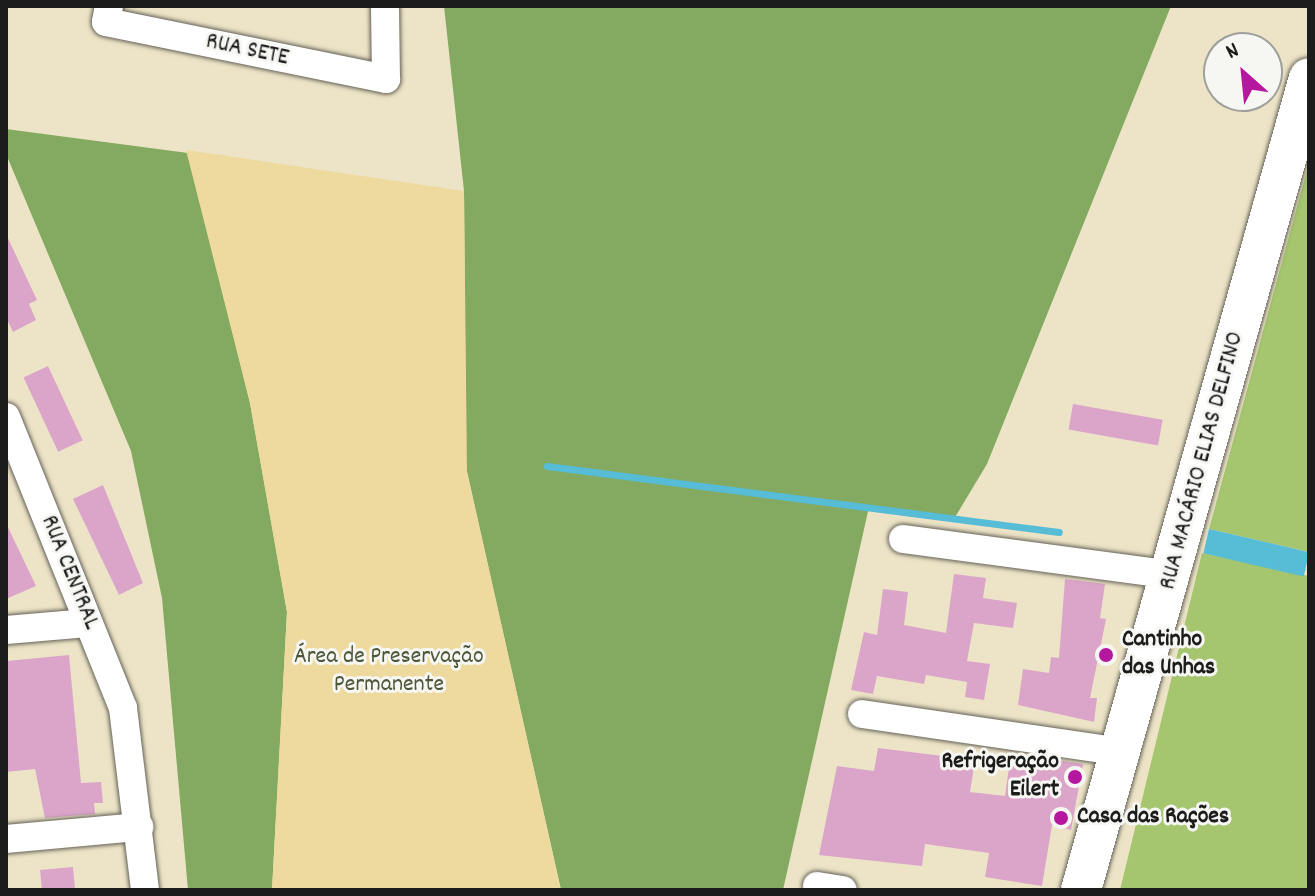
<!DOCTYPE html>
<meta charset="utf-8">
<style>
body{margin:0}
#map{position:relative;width:1315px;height:896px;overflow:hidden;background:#ede4c7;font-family:Dekko,sans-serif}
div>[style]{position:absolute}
.green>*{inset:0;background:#a5c56e}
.forest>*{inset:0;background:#84aa61}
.sand>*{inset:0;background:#eeda9e}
.water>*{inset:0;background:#57bcd6;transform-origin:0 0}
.stream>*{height:7px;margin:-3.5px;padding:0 3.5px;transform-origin:3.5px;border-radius:3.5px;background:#57bcd6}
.building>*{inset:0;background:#dba5ca;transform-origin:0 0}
.roads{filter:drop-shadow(0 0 2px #656258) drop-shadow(0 0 2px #656258)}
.minor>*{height:28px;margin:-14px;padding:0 14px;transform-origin:14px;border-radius:14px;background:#fff}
.secondary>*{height:40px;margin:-20px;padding:0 20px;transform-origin:20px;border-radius:20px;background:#fff}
.dots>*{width:22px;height:22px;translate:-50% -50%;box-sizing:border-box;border:4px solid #f6f6f2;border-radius:50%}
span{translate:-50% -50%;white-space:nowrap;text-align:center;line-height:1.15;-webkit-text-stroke:6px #f6f6f2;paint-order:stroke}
.street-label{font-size:24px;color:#1c1c1c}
.poi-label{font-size:24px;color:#1c1c1c;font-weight:700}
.left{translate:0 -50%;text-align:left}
.right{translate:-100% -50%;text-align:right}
.park-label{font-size:24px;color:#4c5739}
.frame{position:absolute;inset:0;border:8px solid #1c1c1c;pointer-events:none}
.north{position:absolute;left:1203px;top:32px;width:80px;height:80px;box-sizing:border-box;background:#f6f6f2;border:2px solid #9f9f9c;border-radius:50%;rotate:333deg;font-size:22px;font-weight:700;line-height:32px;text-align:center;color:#1c1c1c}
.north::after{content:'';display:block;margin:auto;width:28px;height:36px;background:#b5179e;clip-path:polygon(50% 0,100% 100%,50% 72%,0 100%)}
</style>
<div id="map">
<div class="green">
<i style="clip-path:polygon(1309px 163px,1309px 552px,1209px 529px)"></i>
<i style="clip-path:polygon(1202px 553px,1309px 576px,1309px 890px,1120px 890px)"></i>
</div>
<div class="forest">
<i style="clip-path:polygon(444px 6px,1171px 6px,987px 464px,954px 519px,869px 507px,783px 890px,561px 890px,466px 467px,464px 191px)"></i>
<i style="clip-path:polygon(6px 129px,188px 153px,250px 403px,287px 612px,272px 890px,188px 890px,162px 598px,131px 451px,6px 154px)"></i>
</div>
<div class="sand">
<i style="clip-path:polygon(186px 150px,464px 191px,467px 472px,561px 890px,272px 890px,287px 612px,250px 403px)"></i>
</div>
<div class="water">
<i style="left:1209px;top:529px;width:103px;height:25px;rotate:13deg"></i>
</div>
<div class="stream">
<i style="left:547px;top:466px;width:516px;rotate:7.35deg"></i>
</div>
<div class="building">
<i style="clip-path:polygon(6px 234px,37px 300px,29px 304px,36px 320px,13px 332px,6px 317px)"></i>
<i style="left:48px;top:366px;width:82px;height:27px;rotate:65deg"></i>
<i style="left:1073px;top:404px;width:91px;height:26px;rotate:10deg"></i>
<i style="clip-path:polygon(103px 485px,143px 583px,119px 595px,73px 499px)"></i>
<i style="clip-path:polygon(6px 523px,36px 586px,6px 599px)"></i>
<i style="clip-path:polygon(954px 574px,986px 578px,983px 598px,1017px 603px,1013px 628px,974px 623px,967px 661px,990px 664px,984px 700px,965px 697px,967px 682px,926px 675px,924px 684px,877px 676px,873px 694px,851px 690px,864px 632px,877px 635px,883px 589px,908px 592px,904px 625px,946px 633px)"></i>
<i style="clip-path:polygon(1065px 579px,1105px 584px,1100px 618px,1106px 619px,1090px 698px,1097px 698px,1094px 722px,1018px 705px,1023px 669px,1049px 673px,1051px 657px,1059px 658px)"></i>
<i style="clip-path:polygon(69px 655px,81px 783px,101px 782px,103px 803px,94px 803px,95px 814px,45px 818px,35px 769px,6px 772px,7px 661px)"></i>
<i style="clip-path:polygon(878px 748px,975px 760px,970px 792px,1005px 796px,1011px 753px,1083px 764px,1071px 830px,1052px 825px,1042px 886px,985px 877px,989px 853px,925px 844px,922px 866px,819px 855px,837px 766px,874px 771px)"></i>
<i style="left:73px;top:867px;width:23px;height:33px;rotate:85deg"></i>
</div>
<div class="roads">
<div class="minor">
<i style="left:109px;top:6px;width:16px;rotate:101deg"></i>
<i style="left:106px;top:22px;width:286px;rotate:11.5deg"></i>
<i style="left:386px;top:79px;width:73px;rotate:-90.8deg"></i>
<i style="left:6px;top:417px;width:314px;rotate:68.1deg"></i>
<i style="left:123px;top:708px;width:183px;rotate:83.1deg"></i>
<i style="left:903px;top:539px;width:271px;rotate:7.6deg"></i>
<i style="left:6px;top:630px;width:82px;rotate:-4.9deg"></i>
<i style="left:862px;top:714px;width:263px;rotate:8.3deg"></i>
<i style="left:6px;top:839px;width:134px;rotate:-5.2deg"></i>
<i style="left:817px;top:886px;width:26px;rotate:9deg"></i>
</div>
<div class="secondary">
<i style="left:1081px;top:890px;width:843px;rotate:-74.32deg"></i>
</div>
</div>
<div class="dots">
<i style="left:1106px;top:655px;background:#b5179e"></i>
<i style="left:1075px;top:777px;background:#b5179e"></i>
<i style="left:1061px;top:818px;background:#b5179e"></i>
</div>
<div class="street-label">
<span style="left:247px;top:51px;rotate:12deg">RUA SETE</span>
<span style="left:1203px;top:461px;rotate:-75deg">RUA MACÁRIO ELIAS DELFINO</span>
<span style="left:69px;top:573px;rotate:68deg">RUA CENTRAL</span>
</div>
<div class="poi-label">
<span class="left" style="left:1122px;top:655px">Cantinho<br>das Unhas</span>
<span class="right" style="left:1059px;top:777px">Refrigeração<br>Eilert</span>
<span class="left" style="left:1077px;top:818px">Casa das Rações</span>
</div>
<div class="park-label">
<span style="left:389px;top:672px">Área de Preservação<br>Permanente</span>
</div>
<div class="frame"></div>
<div class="north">N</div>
</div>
